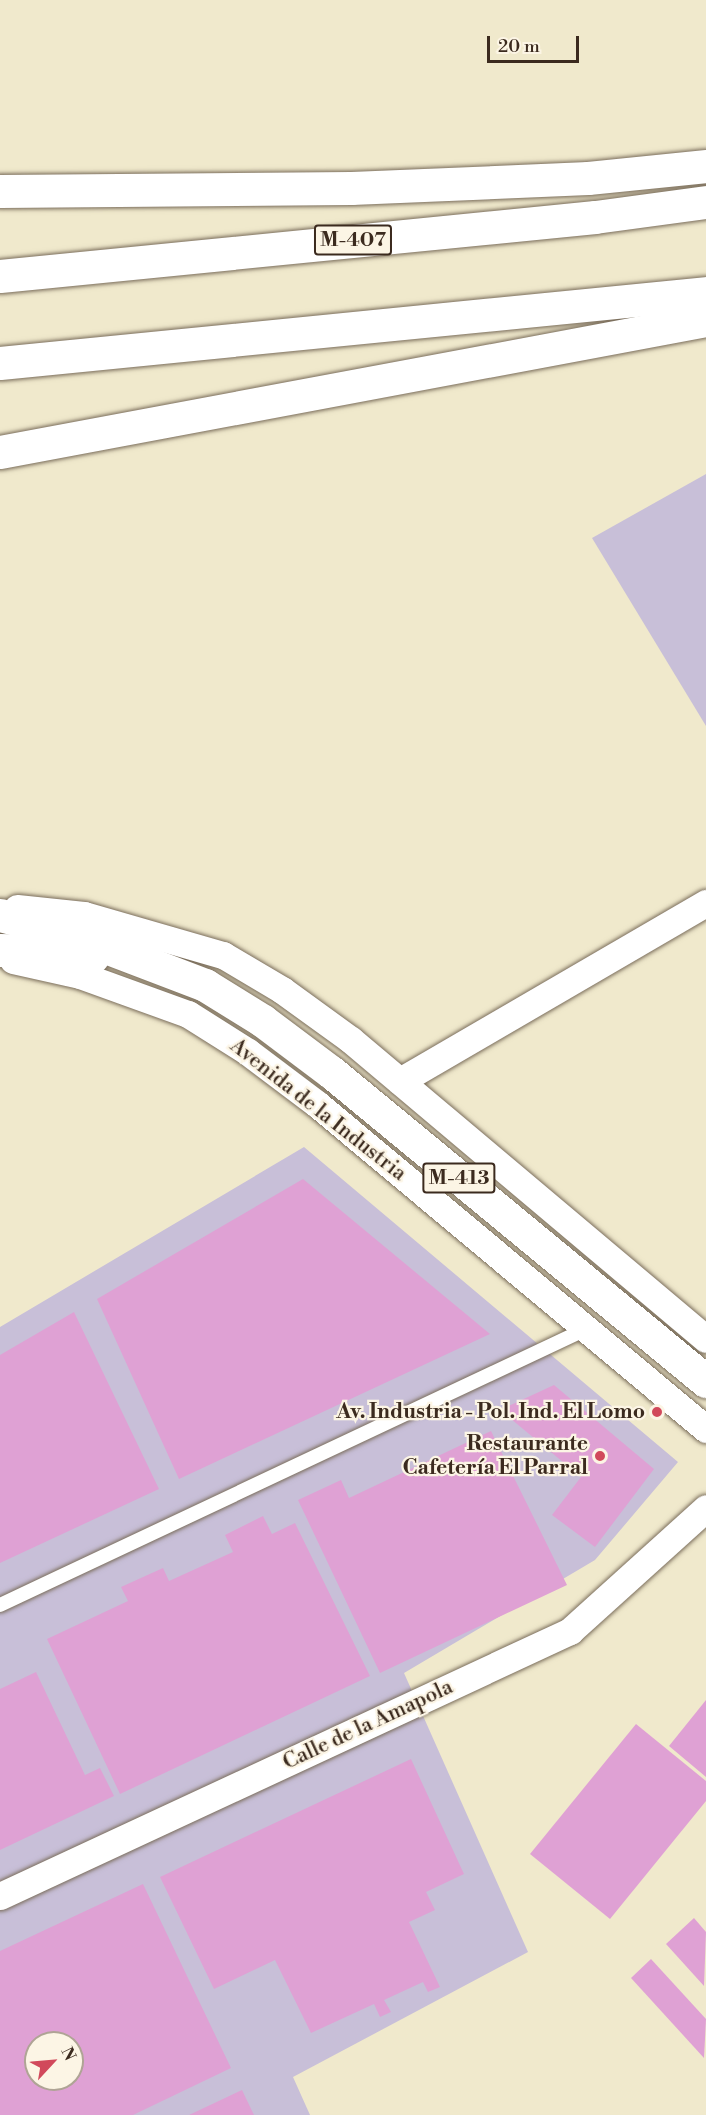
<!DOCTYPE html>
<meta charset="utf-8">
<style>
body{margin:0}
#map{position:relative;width:706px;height:2115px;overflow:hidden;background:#f0e9cc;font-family:"Libre Bodoni",serif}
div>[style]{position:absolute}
.industrial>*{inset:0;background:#c8bfd8}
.building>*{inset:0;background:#dfa1d4}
.roads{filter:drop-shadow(0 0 2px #7a6d5b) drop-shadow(0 0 2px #7a6d5b)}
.lane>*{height:14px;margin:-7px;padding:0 7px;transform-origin:7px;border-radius:7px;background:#fff}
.street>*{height:27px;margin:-13.5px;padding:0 13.5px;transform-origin:13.5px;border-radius:13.5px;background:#fff}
.primary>*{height:33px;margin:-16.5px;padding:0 16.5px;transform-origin:16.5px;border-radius:16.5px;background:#fff}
.highway>*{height:33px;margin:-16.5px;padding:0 16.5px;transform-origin:16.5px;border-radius:16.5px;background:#fff}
.dots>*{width:16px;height:16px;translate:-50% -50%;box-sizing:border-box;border:3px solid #fcf5e5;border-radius:50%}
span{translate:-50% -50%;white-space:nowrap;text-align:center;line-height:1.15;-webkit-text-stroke:4.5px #fcf5e5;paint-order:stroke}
.shield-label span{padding:2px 4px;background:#fcf5e5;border:2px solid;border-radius:4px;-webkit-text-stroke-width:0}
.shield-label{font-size:20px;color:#3b2a1e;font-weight:700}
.street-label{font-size:21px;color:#3b2a1e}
.poi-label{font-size:21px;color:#3b2a1e;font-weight:700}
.right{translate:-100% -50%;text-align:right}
.north{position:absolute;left:24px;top:2031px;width:60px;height:60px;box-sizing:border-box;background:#fcf5e5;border:2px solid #afa495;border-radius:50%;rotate:64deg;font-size:16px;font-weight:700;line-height:24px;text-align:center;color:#3b2a1e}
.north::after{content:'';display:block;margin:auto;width:21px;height:27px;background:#d1495b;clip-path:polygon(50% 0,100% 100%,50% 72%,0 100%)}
.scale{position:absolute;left:487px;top:36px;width:92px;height:27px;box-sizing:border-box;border:3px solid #3b2a1e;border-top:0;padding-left:8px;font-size:18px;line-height:21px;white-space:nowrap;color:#3b2a1e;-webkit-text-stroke:4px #fcf5e5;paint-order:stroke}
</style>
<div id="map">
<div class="industrial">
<i style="clip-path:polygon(706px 474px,706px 726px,592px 538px)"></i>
<i style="clip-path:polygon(evenodd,304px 1147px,678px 1462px,595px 1560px,404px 1673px,528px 1952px,293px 2077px,310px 2115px,0 2115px,0 1327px,304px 1147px,36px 2043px,72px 2043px,72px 2079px,36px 2079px,36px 2043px)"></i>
</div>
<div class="building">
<i style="clip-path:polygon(303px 1179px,490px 1334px,179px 1479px,97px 1299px)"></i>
<i style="clip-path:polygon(74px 1312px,159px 1489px,0 1563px,0 1355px)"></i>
<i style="clip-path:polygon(554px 1385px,654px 1469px,595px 1547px,552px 1515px,581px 1477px,500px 1410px)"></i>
<i style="clip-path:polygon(491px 1431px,567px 1585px,380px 1673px,298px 1500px,341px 1480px,349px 1498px)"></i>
<i style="clip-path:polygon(263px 1516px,272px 1534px,295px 1523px,370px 1676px,120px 1794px,47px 1639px,128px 1601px,121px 1587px,163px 1568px,169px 1581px,233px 1552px,225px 1535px)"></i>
<i style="clip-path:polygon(36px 1672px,85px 1775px,100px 1768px,114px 1796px,0 1850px,0 1689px)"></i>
<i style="clip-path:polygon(706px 1700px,706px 1777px,669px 1746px)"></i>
<i style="clip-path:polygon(636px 1724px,706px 1781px,706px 1801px,610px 1919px,530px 1854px)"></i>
<i style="clip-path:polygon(411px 1759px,464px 1874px,426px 1892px,435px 1910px,409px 1922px,440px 1987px,428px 1992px,423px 1982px,384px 2000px,391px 2012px,380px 2017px,374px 2004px,311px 2033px,275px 1960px,214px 1989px,160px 1877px)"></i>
<i style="clip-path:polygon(evenodd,143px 1884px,231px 2068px,133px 2115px,0 2115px,0 1951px,143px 1884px,36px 2043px,72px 2043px,72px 2079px,36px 2079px,36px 2043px)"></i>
<i style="clip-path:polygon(694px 1918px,706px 1932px,704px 1986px,666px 1944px)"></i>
<i style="clip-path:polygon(651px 1959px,706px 2019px,704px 2058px,631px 1978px)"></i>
<i style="clip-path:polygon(242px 2090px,254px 2115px,189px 2115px)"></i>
</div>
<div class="roads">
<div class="lane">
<i style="left:0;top:1605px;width:648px;rotate:-25.22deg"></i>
</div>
<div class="street">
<i style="left:17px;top:908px;width:67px;rotate:6deg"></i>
<i style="left:84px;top:915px;width:145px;rotate:16.1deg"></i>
<i style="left:223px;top:955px;width:69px;rotate:30.7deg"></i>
<i style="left:282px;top:990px;width:85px;rotate:35.9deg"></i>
<i style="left:351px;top:1040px;width:464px;rotate:40.1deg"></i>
<i style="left:13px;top:960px;width:69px;rotate:12.6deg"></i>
<i style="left:80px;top:975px;width:115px;rotate:19.9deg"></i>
<i style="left:188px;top:1014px;width:71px;rotate:32.3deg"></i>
<i style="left:248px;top:1052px;width:86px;rotate:37deg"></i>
<i style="left:317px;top:1104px;width:507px;rotate:39.88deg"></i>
<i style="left:400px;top:1081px;width:354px;rotate:-30.2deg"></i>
<i style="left:0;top:1896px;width:629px;rotate:-24.93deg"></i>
<i style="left:570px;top:1631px;width:183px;rotate:-42.1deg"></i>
</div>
<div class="primary">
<i style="left:0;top:915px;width:71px;rotate:14.6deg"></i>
<i style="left:69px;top:933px;width:146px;rotate:20.9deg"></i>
<i style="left:205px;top:985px;width:68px;rotate:31.8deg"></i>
<i style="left:263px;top:1021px;width:85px;rotate:36.9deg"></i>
<i style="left:331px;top:1072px;width:486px;rotate:39.5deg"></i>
<i style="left:0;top:950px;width:71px;rotate:1.6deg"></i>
<i style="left:71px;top:952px;width:22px;rotate:13deg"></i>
</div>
<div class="highway">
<i style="left:0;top:191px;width:351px;rotate:-0.5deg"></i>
<i style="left:351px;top:188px;width:237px;rotate:-2.4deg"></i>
<i style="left:588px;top:178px;width:119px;rotate:-5.8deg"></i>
<i style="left:0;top:276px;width:598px;rotate:-5.66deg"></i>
<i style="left:595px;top:217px;width:112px;rotate:-7.7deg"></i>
<i style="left:0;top:363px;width:709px;rotate:-5.66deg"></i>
<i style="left:0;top:452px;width:718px;rotate:-10.59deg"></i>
</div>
</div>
<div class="dots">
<i style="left:657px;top:1412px;background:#d1495b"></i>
<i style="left:600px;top:1456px;background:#d1495b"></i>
</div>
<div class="shield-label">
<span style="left:353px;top:240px">M-407</span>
<span style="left:459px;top:1178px">M-413</span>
</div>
<div class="street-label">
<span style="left:318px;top:1110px;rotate:38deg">Avenida de la Industria</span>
<span style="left:368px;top:1725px;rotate:-25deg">Calle de la Amapola</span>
</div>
<div class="poi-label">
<span class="right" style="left:645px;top:1412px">Av. Industria - Pol. Ind. El Lomo</span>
<span class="right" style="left:588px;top:1456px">Restaurante<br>Cafetería El Parral</span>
</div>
<div class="north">N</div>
<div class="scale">20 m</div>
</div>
